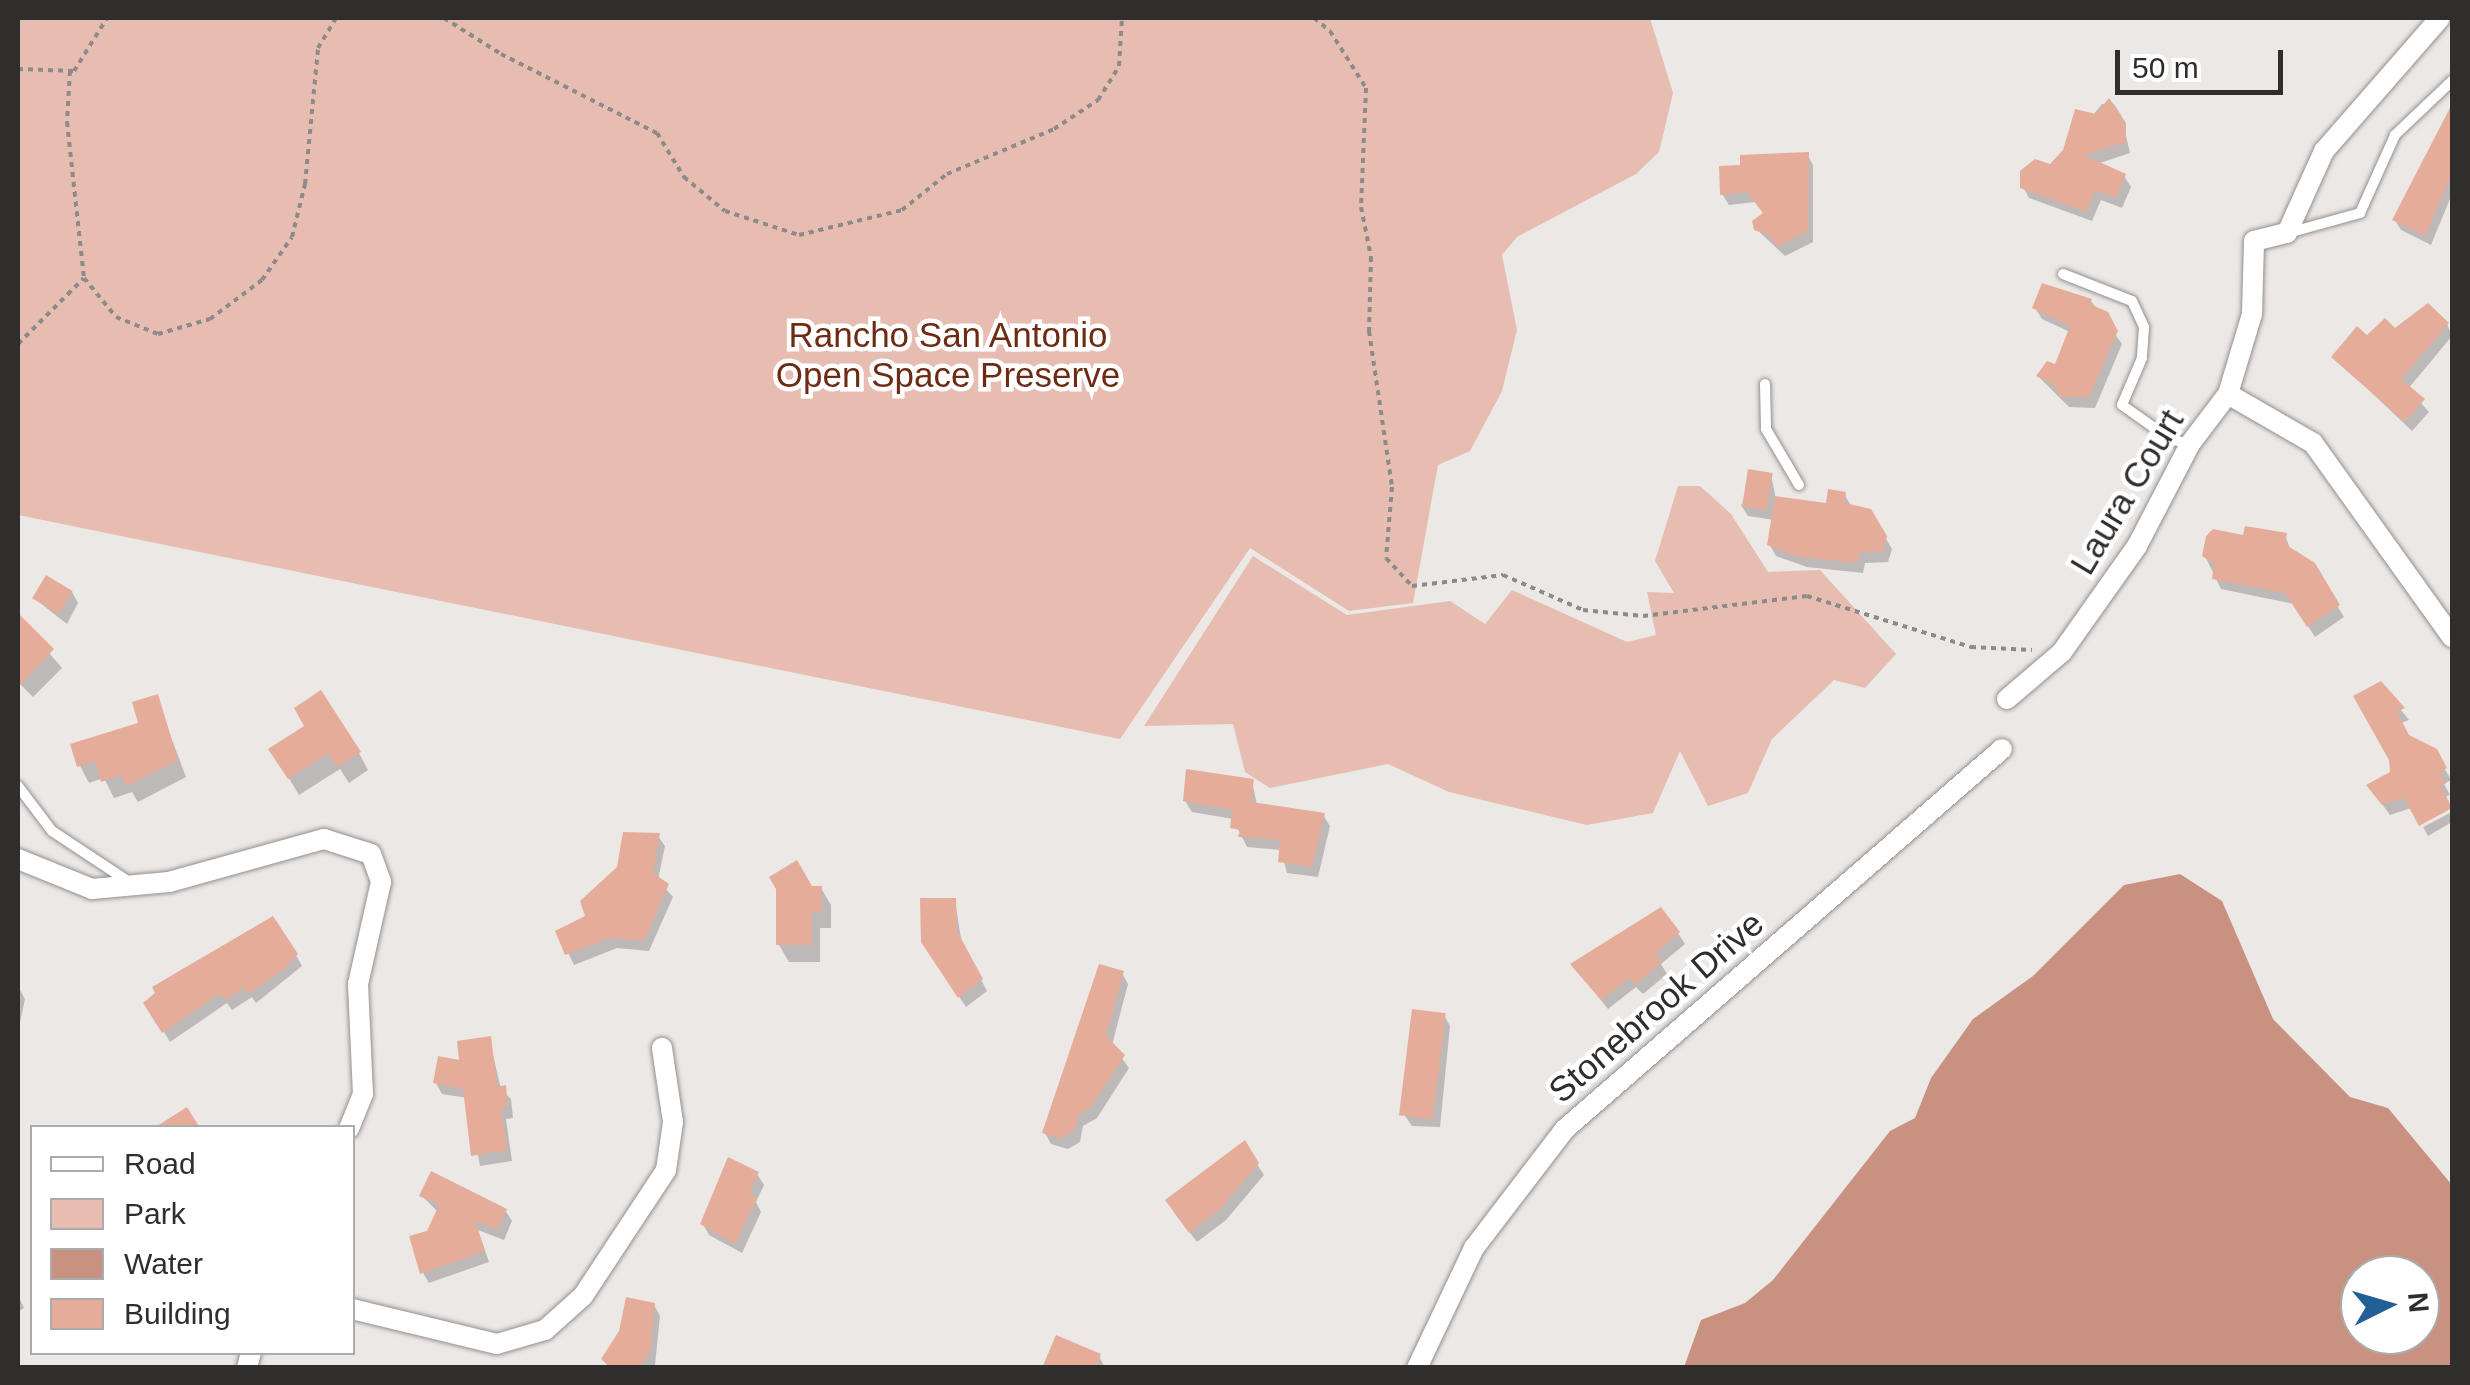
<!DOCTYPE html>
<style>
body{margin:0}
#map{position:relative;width:2470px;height:1385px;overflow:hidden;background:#ece8e6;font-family:Helvetica,sans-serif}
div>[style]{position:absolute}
.green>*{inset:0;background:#e6bdb0}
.water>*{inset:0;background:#c99280}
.shadow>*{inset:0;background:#0003}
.building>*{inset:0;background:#e5ac99;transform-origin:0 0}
.path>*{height:4px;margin-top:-2px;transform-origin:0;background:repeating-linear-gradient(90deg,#8d8b89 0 5px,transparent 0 10px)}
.roads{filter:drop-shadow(0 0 2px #94908e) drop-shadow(0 0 2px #94908e)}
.service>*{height:10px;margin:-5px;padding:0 5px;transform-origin:5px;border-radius:5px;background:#fff}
.minor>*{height:20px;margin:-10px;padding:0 10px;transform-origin:10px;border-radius:10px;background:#fff}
span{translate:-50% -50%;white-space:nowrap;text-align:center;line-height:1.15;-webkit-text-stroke:9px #fff;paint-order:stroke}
.park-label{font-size:35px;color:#6e2b14}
.street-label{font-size:35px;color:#2f2e2d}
.frame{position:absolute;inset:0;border:20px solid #2f2e2d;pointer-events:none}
.legend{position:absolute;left:30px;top:1125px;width:325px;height:230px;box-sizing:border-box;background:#fff;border:2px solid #acabab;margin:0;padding:12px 18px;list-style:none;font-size:30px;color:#2f2e2d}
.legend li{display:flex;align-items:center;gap:20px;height:50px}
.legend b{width:50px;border:2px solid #acabab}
.north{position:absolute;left:2340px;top:1255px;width:100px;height:100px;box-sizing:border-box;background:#fff;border:2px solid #acabab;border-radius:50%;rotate:85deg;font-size:28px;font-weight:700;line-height:40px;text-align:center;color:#2f2e2d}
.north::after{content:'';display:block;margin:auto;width:35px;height:45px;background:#225f96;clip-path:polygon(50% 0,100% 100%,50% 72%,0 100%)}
.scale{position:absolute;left:2115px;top:50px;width:168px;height:45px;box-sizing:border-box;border:5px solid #2f2e2d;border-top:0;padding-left:12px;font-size:30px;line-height:35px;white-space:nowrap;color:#2f2e2d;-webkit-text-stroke:8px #fff;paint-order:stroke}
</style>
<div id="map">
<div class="green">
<i style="clip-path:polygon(18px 18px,1650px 18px,1673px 93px,1659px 152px,1636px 174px,1517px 237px,1502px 255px,1517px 330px,1502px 391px,1470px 451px,1438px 465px,1413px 603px,1349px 611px,1250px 548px,1120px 739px,18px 515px)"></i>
<i style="clip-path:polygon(1678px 486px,1700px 486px,1731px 514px,1768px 572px,1820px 570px,1896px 654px,1865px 688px,1834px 680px,1772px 739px,1748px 793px,1708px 806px,1680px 751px,1653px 813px,1587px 825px,1449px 792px,1388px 764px,1270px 788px,1245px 772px,1233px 724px,1144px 726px,1253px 556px,1347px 615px,1450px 601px,1485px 624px,1512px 590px,1627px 642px,1656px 635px,1647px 592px,1674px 593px,1655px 561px)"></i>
</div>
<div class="water">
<i style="clip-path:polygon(evenodd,2180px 874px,2222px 901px,2273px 1019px,2350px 1097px,2388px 1108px,2452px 1185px,2452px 1367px,1684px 1367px,1701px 1320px,1745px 1303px,1773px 1280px,1890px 1131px,1915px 1118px,1931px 1078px,1973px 1019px,2033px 976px,2124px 885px,2180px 874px,2360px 1275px,2420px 1275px,2420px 1335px,2360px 1335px,2360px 1275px)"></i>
</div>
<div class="shadow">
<i style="clip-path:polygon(2102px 104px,2114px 104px,2121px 115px,2130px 153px,2097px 164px,2124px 176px,2131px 187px,2122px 208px,2101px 200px,2092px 221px,2029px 198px,2023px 187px,2050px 167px)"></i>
<i style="clip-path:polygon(2452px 109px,2452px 194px,2431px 245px,2401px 230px,2395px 220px)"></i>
<i style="clip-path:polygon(1807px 154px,1813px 165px,1813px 242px,1785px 256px,1756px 229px,1765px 215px,1755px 202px,1729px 205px,1722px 194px)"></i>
<i style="clip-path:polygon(2091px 301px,2122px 344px,2095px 408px,2069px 407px,2039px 377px,2056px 368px,2070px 332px,2042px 319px,2035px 308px)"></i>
<i style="clip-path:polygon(2447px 324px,2452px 336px,2408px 389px,2429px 412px,2412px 431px,2334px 357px,2368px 339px)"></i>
<i style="clip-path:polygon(1771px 475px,1776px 499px,1828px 506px,1844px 494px,1852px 507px,1869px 511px,1892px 549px,1888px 562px,1865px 563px,1863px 573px,1807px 567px,1776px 556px,1770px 545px,1774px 520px,1748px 516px,1741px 505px)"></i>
<i style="clip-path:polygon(2285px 535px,2291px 551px,2313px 565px,2344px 617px,2315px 637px,2294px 604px,2221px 589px,2205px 556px,2245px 538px)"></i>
<i style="clip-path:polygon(72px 592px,78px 603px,67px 624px,35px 599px)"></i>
<i style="clip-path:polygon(18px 617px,62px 668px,33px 697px,18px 682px)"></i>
<i style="clip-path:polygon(2380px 684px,2409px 720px,2401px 723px,2408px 737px,2435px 751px,2451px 780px,2444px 784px,2450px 795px,2390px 815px,2376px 796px,2393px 773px)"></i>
<i style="clip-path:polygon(156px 697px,186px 777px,138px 802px,132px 792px,114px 798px,104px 778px,89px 783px,80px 766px,141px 724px)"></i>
<i style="clip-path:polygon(272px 750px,359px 753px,368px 770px,349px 783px,340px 769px,299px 795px)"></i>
<i style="clip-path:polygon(1252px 781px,1257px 805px,1323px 815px,1330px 826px,1318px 877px,1287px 873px,1281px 850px,1247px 847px,1233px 819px,1192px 812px,1185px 801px)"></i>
<i style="clip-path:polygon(2452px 812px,2452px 822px,2428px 836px,2423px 827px)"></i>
<i style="clip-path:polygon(658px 836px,665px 846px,658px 880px,673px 897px,649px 951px,617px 948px,574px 965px,558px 932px,588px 917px)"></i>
<i style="clip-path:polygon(821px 888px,831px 905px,831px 928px,820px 928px,820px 962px,789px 962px,779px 945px,811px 889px)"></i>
<i style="clip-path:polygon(955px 901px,962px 944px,987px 991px,966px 1007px,931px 954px)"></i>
<i style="clip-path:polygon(1678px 933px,1685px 944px,1661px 964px,1667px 974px,1643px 994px,1636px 987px,1608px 1009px,1573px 965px)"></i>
<i style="clip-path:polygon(296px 955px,302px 966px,256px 1003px,252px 997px,232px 1010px,227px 1003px,170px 1042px,146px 1003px,158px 994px,155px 988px,184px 968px,187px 973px)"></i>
<i style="clip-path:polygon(1122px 973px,1128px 984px,1112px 1045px,1129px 1068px,1097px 1118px,1083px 1126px,1080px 1142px,1068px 1149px,1051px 1144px,1045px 1133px)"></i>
<i style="clip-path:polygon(18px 986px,25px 999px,19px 1027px,18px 1026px)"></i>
<i style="clip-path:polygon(1444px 1015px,1450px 1026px,1440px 1127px,1412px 1126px,1405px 1116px)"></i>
<i style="clip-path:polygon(489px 1038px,501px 1089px,511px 1099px,513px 1118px,506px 1119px,512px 1161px,480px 1166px,467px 1098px,442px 1094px,436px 1083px)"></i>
<i style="clip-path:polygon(1244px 1144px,1264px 1175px,1226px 1220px,1197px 1242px,1174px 1212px)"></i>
<i style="clip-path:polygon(757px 1174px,764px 1185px,756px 1202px,761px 1212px,742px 1253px,709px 1235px,703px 1224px)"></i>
<i style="clip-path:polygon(422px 1196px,505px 1210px,512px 1221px,504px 1240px,478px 1230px,489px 1262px,429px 1283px,423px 1273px,438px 1212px)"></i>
<i style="clip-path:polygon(18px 1295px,24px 1308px,18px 1312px)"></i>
<i style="clip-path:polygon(654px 1305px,660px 1316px,655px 1365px,609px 1368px,604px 1359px)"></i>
<i style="clip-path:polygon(1099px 1356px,1105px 1368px,1044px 1368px)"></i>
</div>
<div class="building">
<i style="clip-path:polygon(2109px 98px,2126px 123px,2126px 142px,2084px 155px,2126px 174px,2116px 198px,2095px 190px,2086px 212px,2020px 188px,2020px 171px,2035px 159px,2050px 164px,2063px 150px,2075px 109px,2096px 114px)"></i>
<i style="clip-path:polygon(2452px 104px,2452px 174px,2425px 236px,2392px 220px)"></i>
<i style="clip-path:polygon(1809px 152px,1808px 231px,1777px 247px,1769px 235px,1754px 230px,1752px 221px,1763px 213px,1747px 192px,1720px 195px,1719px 166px,1740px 165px,1740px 155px)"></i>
<i style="clip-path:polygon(2042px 283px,2092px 299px,2090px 304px,2108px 312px,2118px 331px,2089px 397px,2060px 397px,2054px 384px,2036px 376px,2047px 361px,2055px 364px,2070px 326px,2032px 308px)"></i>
<i style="clip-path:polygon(2428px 303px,2449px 323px,2401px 379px,2425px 399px,2405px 422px,2331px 357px,2357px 326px,2367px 335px,2385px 318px,2395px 328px)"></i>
<i style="left:1748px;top:469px;width:25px;height:38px;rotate:9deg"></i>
<i style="clip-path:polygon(1828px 489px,1846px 492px,1845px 503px,1871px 509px,1887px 536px,1883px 552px,1860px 552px,1858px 563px,1799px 557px,1767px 545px,1775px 496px,1826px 503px)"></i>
<i style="clip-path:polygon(2245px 526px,2287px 533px,2285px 544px,2315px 563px,2340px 605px,2307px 627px,2285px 593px,2212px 579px,2214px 564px,2202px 556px,2206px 536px,2213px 529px,2243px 535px)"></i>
<i style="left:46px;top:575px;width:31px;height:27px;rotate:31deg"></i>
<i style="clip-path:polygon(18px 613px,54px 649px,18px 687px)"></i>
<i style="clip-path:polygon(2381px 681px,2405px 708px,2397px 712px,2409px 735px,2437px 749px,2447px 768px,2440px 772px,2446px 783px,2441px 786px,2452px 808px,2419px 826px,2404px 798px,2382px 805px,2366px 785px,2390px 772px,2389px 760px,2353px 696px)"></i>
<i style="clip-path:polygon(321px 690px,361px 752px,337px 767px,328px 753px,288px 779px,268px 749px,304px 726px,294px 708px)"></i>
<i style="clip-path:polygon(158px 694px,178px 760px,126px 786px,122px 775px,101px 782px,95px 761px,77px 767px,70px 744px,138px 723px,132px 702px)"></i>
<i style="clip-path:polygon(1186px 769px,1254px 779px,1251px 802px,1325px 813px,1312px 867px,1278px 862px,1280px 840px,1238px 837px,1240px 830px,1230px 828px,1232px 810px,1183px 801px)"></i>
<i style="clip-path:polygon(623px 832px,660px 833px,653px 873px,669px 884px,644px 941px,610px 938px,565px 955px,555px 931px,585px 916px,580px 901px,617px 867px)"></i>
<i style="clip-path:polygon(797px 860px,812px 886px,822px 886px,822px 911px,812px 911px,812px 945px,776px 945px,776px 889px,769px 877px)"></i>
<i style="clip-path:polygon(920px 898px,956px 898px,957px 931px,983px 979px,958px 998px,921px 942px)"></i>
<i style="clip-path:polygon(1661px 907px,1680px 932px,1656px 953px,1662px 962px,1635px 985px,1629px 978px,1601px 1000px,1570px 964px)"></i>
<i style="clip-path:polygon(273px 916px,298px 954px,285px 968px,248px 994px,244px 987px,225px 1000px,219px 994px,162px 1033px,143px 1003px,155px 993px,152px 987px)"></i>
<i style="clip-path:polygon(1099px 964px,1124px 971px,1106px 1036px,1125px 1055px,1091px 1107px,1078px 1115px,1075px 1130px,1061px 1139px,1042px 1133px)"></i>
<i style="left:1412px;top:1009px;width:34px;height:107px;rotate:7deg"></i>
<i style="clip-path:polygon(491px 1036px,497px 1087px,506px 1085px,508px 1107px,501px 1108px,507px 1150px,471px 1156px,463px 1089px,433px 1083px,438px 1056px,459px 1060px,457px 1041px)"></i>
<i style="clip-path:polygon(187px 1107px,200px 1128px,154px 1128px)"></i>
<i style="clip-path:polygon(1245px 1140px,1259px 1163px,1220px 1209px,1189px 1233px,1165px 1200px)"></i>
<i style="clip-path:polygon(728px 1157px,759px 1172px,750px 1191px,757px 1199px,735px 1244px,700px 1224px)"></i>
<i style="clip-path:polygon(431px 1171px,507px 1209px,498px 1230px,475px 1221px,485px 1251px,420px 1274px,409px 1236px,427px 1231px,439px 1205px,419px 1196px)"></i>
<i style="clip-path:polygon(626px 1297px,655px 1303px,650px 1353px,638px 1368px,611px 1368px,601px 1359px,619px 1331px)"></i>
<i style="clip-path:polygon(1056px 1335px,1101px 1354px,1095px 1368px,1042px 1368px)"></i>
</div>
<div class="path">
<i style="left:444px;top:18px;width:67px;rotate:32.3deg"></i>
<i style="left:501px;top:54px;width:175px;rotate:26.9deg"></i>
<i style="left:657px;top:133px;width:52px;rotate:58.5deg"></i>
<i style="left:684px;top:177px;width:53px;rotate:39.7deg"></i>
<i style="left:725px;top:211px;width:78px;rotate:18deg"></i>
<i style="left:799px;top:235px;width:106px;rotate:-13.6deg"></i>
<i style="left:902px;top:210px;width:58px;rotate:-38.7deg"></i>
<i style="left:947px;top:174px;width:116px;rotate:-22.8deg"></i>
<i style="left:1054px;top:129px;width:53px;rotate:-33.4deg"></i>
<i style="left:1098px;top:100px;width:40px;rotate:-58deg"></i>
<i style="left:1119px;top:66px;width:48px;rotate:-86.4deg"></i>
<i style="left:1314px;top:18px;width:21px;rotate:39deg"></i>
<i style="left:1330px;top:31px;width:67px;rotate:57.7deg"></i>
<i style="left:1366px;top:88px;width:119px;rotate:92.4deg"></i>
<i style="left:1361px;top:207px;width:51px;rotate:78.7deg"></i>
<i style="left:1371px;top:257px;width:74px;rotate:91.5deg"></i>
<i style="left:1369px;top:331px;width:158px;rotate:81.6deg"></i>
<i style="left:1392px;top:487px;width:71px;rotate:94.8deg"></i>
<i style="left:1386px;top:558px;width:38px;rotate:47deg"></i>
<i style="left:1412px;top:586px;width:92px;rotate:-6.9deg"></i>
<i style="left:1503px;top:575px;width:87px;rotate:23.6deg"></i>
<i style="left:1583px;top:610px;width:60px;rotate:5.7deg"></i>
<i style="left:1643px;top:616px;width:165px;rotate:-7deg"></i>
<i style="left:1807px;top:596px;width:172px;rotate:17.3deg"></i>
<i style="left:1971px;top:647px;width:61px;rotate:2.8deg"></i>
<i style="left:18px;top:69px;width:56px;rotate:2deg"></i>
<i style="left:74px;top:71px;width:62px;rotate:-58.1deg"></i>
<i style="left:70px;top:71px;width:51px;rotate:93.4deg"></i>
<i style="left:67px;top:122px;width:157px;rotate:83.8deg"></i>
<i style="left:84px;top:278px;width:50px;rotate:50.6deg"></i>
<i style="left:116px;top:317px;width:45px;rotate:22deg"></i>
<i style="left:158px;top:334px;width:54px;rotate:-16.1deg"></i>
<i style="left:210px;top:319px;width:65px;rotate:-36.9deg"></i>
<i style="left:262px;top:280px;width:52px;rotate:-55.1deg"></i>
<i style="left:292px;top:237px;width:55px;rotate:-76.2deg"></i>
<i style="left:305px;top:184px;width:137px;rotate:-84.5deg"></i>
<i style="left:318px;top:48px;width:35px;rotate:-59deg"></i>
<i style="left:18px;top:344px;width:93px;rotate:-45deg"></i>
</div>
<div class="roads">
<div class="service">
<i style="left:2288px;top:233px;width:75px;rotate:-15.5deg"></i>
<i style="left:2360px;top:213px;width:85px;rotate:-65.8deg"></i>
<i style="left:2395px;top:135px;width:79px;rotate:-43.5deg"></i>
<i style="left:2063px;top:274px;width:74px;rotate:21.4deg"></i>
<i style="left:2132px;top:301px;width:29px;rotate:65deg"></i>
<i style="left:2144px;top:327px;width:31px;rotate:94deg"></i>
<i style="left:2142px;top:358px;width:51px;rotate:113.1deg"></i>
<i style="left:2122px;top:405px;width:59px;rotate:35.3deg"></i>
<i style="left:2170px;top:439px;width:20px;rotate:15deg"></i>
<i style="left:1765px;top:384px;width:45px;rotate:88.7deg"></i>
<i style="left:1766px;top:429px;width:65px;rotate:59.5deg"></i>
<i style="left:18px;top:786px;width:56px;rotate:52.9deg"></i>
<i style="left:52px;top:831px;width:92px;rotate:33.5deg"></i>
</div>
<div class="minor">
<i style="left:2228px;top:394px;width:98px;rotate:30deg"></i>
<i style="left:2313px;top:443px;width:239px;rotate:54.4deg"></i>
<i style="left:2007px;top:699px;width:72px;rotate:-40.5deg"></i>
<i style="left:2062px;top:652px;width:130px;rotate:-54.7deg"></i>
<i style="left:2137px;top:546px;width:115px;rotate:-62.5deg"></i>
<i style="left:2190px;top:444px;width:63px;rotate:-52.8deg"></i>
<i style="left:2228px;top:394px;width:84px;rotate:-73.3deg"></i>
<i style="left:2252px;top:314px;width:73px;rotate:-88.4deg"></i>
<i style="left:2254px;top:241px;width:34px;rotate:-14deg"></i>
<i style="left:2287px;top:233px;width:90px;rotate:-65.7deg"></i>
<i style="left:2324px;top:151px;width:176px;rotate:-48.9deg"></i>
<i style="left:18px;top:859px;width:80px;rotate:22.1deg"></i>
<i style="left:92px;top:889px;width:77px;rotate:-5.2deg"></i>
<i style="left:169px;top:882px;width:161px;rotate:-15.5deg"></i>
<i style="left:324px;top:839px;width:49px;rotate:17.7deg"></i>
<i style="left:371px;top:854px;width:30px;rotate:70deg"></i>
<i style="left:381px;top:882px;width:105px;rotate:102.7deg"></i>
<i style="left:358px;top:984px;width:110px;rotate:87.4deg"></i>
<i style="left:363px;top:1094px;width:37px;rotate:112deg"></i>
<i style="left:352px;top:1309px;width:149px;rotate:13.6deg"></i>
<i style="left:497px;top:1344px;width:50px;rotate:-16.3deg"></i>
<i style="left:545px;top:1330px;width:51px;rotate:-41.8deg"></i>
<i style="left:583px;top:1296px;width:151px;rotate:-56.6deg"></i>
<i style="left:666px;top:1170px;width:49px;rotate:-81.7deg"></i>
<i style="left:673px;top:1122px;width:75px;rotate:-98.5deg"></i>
<i style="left:247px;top:1368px;width:16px;rotate:-76deg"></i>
<i style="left:1417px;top:1368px;width:133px;rotate:-64.6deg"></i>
<i style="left:1474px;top:1248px;width:150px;rotate:-52.6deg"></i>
<i style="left:1565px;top:1129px;width:579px;rotate:-41.01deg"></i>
</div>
</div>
<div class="park-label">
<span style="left:948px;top:355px">Rancho San Antonio<br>Open Space Preserve</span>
</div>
<div class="street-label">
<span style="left:2127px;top:492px;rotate:-59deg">Laura Court</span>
<span style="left:1656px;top:1007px;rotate:-41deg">Stonebrook Drive</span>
</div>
<div class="frame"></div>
<ul class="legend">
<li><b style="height:12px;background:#fff"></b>Road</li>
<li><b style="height:28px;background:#e6bdb0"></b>Park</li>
<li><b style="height:28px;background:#c99280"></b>Water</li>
<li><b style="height:28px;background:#e5ac99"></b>Building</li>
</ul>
<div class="north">N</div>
<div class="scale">50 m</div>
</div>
